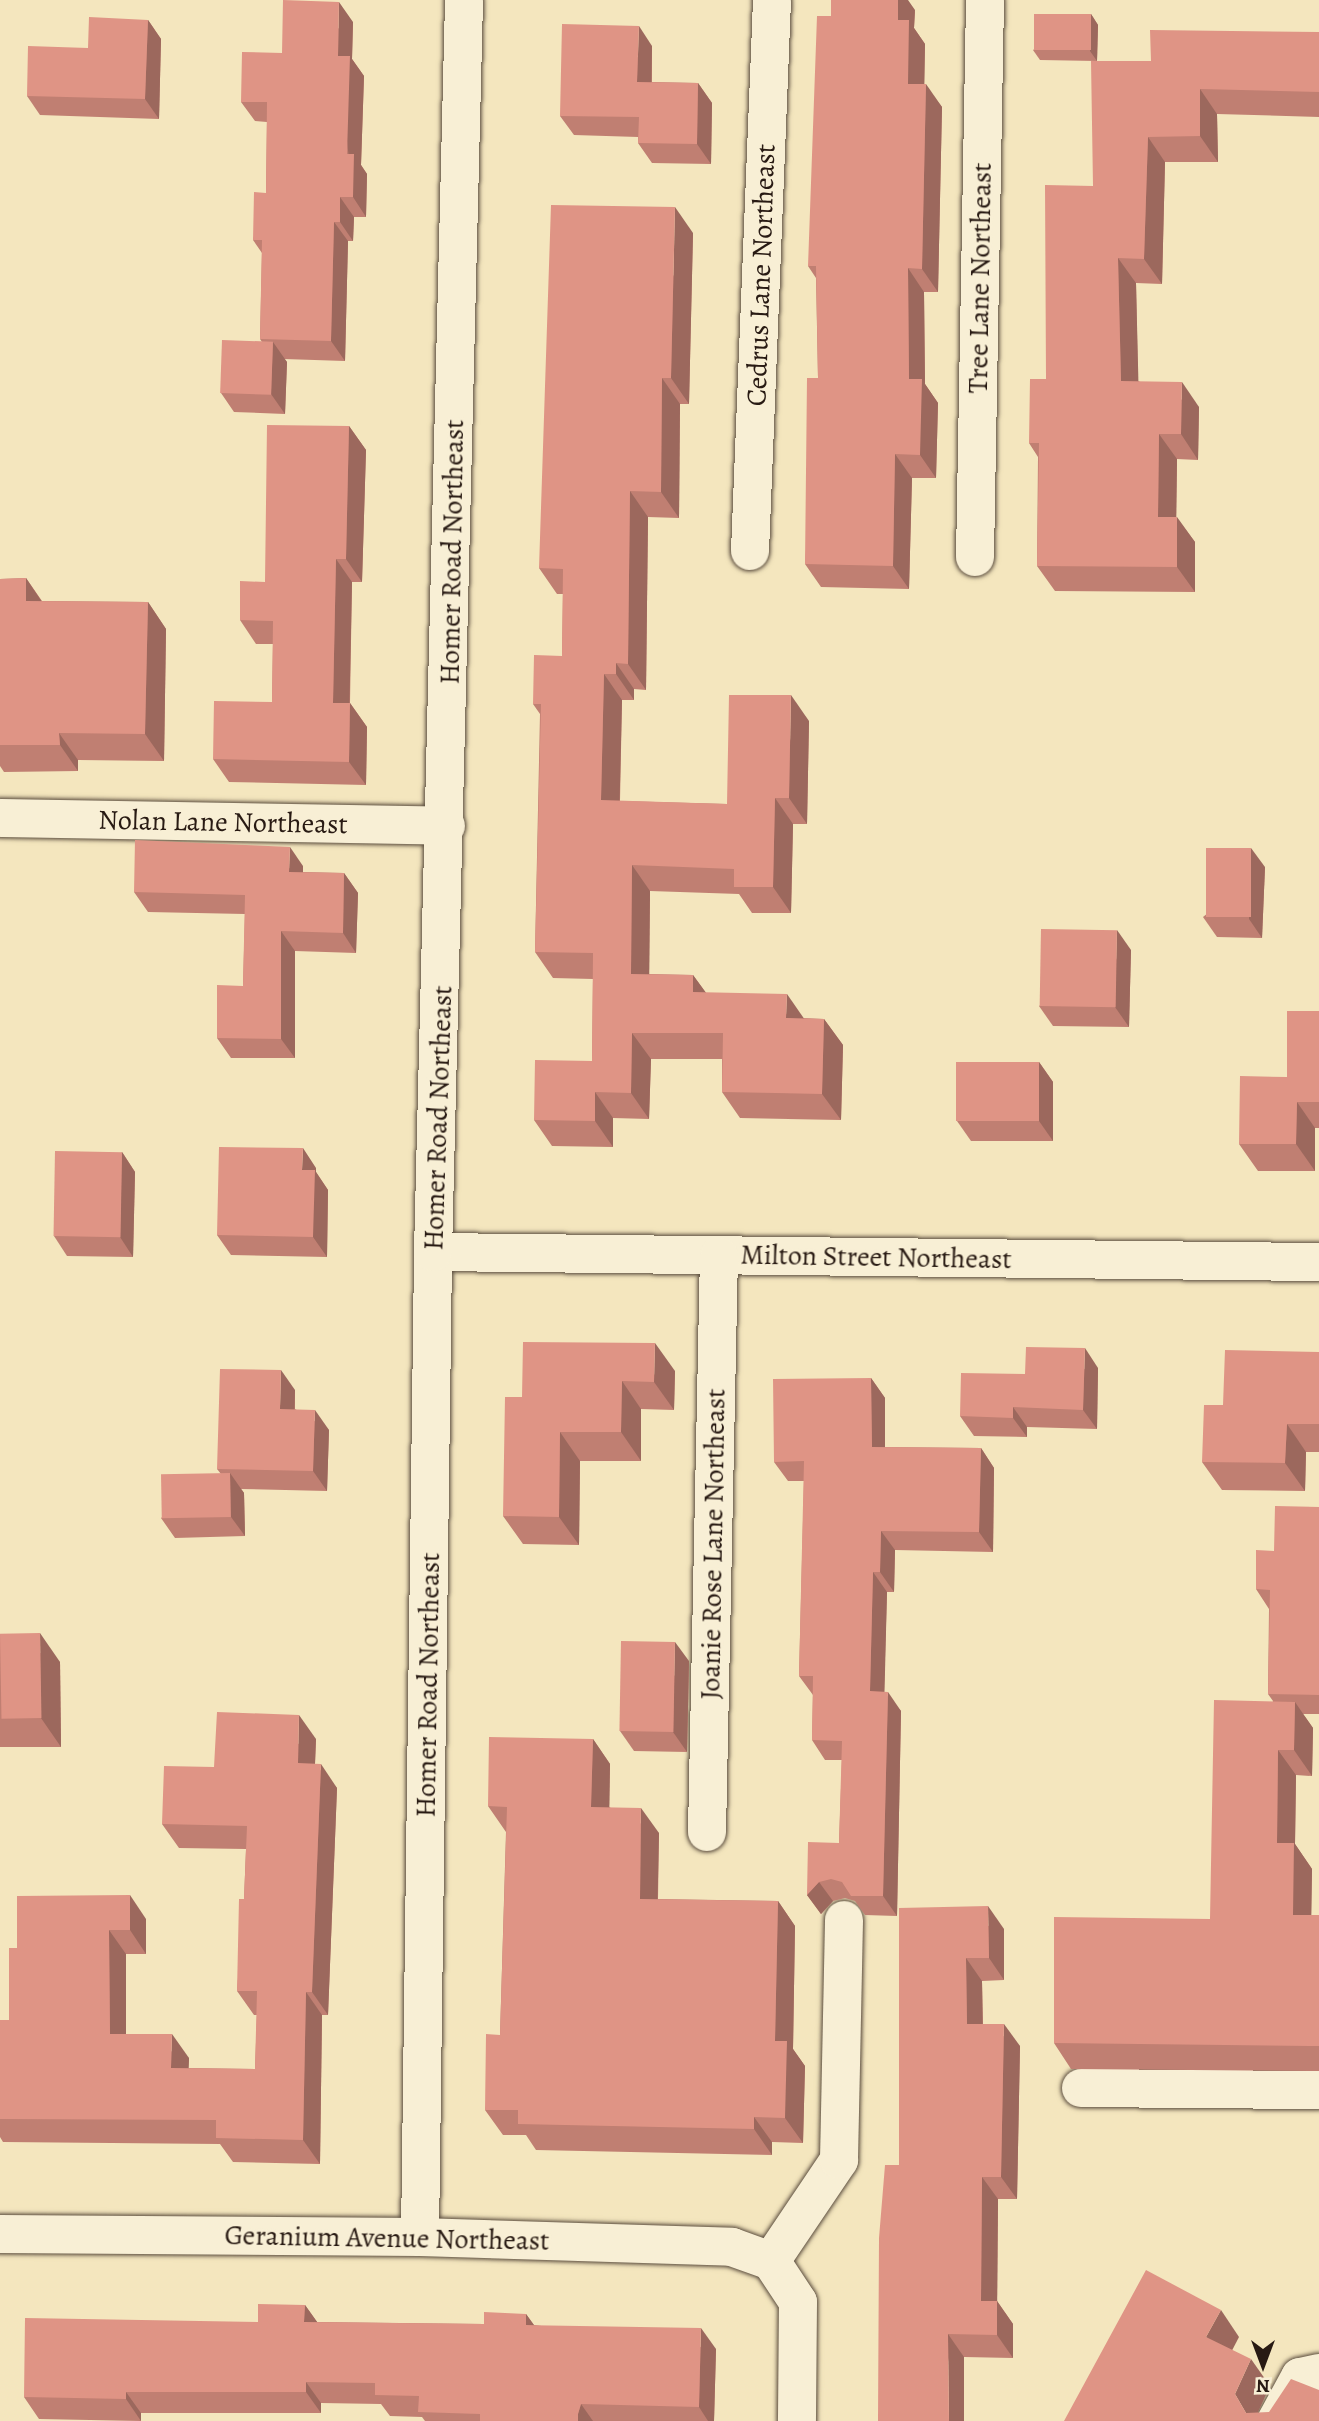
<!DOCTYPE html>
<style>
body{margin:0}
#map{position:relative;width:1319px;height:2421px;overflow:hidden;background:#f4e6be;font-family:Alegreya,serif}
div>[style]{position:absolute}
.roads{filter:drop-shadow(0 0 2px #5b4d3e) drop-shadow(0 0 2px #5b4d3e)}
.minor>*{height:38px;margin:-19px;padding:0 19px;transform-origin:19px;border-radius:19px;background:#f8efd5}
.wall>*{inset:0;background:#c07f72}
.shaded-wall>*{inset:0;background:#9c685d}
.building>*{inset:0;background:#df9485;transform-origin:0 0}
span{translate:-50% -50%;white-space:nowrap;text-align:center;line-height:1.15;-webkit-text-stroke:5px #f8efd5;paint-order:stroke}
.street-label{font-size:28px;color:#281a13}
.north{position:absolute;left:1228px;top:2330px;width:70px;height:70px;-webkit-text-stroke:5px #f8efd5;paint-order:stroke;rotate:180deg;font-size:19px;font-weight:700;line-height:28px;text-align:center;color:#281a13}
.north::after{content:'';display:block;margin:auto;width:24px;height:32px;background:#281a13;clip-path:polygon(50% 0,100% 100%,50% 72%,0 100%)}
</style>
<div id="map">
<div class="roads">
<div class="minor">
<i style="left:750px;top:551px;width:551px;rotate:-87.71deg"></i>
<i style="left:975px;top:557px;width:557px;rotate:-88.97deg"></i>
<i style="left:0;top:818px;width:446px;rotate:1deg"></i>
<i style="left:433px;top:1252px;width:886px;rotate:0.65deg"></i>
<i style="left:707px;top:1832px;width:576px;rotate:-88.81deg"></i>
<i style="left:1081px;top:2088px;width:238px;rotate:0.5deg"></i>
<i style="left:0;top:2234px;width:420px;rotate:0.4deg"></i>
<i style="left:420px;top:2237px;width:312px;rotate:1.8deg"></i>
<i style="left:732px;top:2247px;width:41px;rotate:19.7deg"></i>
<i style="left:771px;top:2261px;width:49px;rotate:56.6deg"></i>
<i style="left:798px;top:2302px;width:119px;rotate:90.5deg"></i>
<i style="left:420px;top:2237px;width:985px;rotate:-89.24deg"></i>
<i style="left:433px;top:1252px;width:1252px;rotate:-88.58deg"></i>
<i style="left:771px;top:2261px;width:122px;rotate:-56deg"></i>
<i style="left:839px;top:2160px;width:240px;rotate:-88.8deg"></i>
<i style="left:1276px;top:2421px;width:50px;rotate:-61.4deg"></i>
<i style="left:1300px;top:2377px;width:19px;rotate:-12deg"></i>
</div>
</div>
<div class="wall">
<i style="clip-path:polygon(915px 10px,914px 28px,925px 44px,924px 84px,942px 107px,938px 292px,924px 292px,925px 384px,938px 403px,936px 478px,912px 478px,909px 589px,821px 587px,805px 564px,818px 378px,816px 278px,808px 266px)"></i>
<i style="clip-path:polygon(1091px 14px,1098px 25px,1097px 61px,1040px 60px,1033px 50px)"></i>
<i style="clip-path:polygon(148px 20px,161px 39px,159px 119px,40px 115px,27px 96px,88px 48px)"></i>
<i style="clip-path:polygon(353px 22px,352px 59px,364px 76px,361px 165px,367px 174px,366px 217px,354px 217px,353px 241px,348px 241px,345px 361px,284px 359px,287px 362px,285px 414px,234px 412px,221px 393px,262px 342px,260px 339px,262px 253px,253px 240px,266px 193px,267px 122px,255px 121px,241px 102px,282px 53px)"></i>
<i style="clip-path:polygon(1319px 32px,1319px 117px,1217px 114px,1218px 162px,1165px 162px,1162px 284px,1136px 283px,1138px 381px,1199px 407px,1198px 460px,1177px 459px,1176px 517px,1195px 542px,1195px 592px,1055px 591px,1037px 566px,1038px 457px,1029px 443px,1046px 379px,1093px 186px,1151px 61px)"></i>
<i style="clip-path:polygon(652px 46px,652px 82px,698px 83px,712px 103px,711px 164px,652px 163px,638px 143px,638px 137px,574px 135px,560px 116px)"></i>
<i style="clip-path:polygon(693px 233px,689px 404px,680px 404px,679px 518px,648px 517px,646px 690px,634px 689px,634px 700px,622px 700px,620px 801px,727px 804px,809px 721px,807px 824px,793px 824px,791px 913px,752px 913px,739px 894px,650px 891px,649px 974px,693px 975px,706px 993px,803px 1018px,824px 1019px,843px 1045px,841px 1120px,740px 1118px,722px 1092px,722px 1059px,651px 1059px,649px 1119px,613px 1118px,613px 1147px,552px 1146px,534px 1120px,592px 1061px,593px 979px,553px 978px,535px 952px,540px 714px,533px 704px,562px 656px,563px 594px,557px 594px,539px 568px)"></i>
<i style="clip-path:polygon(349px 426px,366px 450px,362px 582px,352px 582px,350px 703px,367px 727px,366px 785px,229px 782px,213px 759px,272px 702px,273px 644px,256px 644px,240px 620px,265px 582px)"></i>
<i style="clip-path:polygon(26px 578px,42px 601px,148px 602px,166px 629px,164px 761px,78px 760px,78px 771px,4px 772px,0 766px,0 579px)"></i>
<i style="clip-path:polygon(303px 866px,303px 872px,344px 873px,358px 893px,356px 953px,295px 951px,295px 1058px,231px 1058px,217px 1038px,243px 986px,245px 914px,148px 912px,134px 892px)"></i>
<i style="clip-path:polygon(1265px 867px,1262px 938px,1217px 937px,1203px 917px)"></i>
<i style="clip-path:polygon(1131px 950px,1129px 1027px,1053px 1026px,1039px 1006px)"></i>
<i style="clip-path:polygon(1319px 1011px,1319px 1128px,1315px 1128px,1315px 1171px,1258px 1171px,1239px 1144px,1287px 1077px)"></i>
<i style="clip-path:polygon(1039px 1062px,1053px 1082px,1053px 1141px,971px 1141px,957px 1121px)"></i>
<i style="clip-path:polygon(122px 1152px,135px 1172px,133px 1257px,67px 1256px,54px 1236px)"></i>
<i style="clip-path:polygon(316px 1168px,316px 1172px,328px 1190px,327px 1257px,231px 1255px,217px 1235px)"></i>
<i style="clip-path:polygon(1319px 1352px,1319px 1452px,1306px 1452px,1305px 1491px,1222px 1490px,1202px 1462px,1223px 1405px)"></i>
<i style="clip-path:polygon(1098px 1368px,1097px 1429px,1027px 1427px,1027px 1437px,974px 1436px,960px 1416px,1025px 1374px)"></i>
<i style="clip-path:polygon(675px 1371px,674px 1410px,641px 1409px,641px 1461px,580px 1461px,579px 1545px,523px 1544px,503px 1516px,522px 1397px)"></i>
<i style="clip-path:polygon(871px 1378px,885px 1398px,885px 1447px,981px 1448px,994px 1468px,993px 1552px,895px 1550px,894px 1592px,887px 1592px,884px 1692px,901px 1711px,897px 1916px,865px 1915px,855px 1901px,845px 1898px,833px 1901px,821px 1914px,807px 1895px,839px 1843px,842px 1760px,825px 1760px,812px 1740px,813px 1695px,799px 1676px,804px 1481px,788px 1481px,774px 1462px)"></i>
<i style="clip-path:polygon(295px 1390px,295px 1409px,329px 1430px,327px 1491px,241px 1489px,244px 1493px,245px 1536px,175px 1538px,161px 1518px,221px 1474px,217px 1469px)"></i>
<i style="clip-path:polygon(1319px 1507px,1319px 1714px,1303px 1714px,1313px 1728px,1312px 1776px,1296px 1775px,1295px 1844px,1312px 1869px,1311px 1915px,1319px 1915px,1319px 2071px,1071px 2069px,1054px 2043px,1210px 1919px,1273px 1701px,1268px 1694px,1269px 1609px,1256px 1589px,1274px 1551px)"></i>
<i style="clip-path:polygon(0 1634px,60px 1662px,61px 1747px,0 1747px)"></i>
<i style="clip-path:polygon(689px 1661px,687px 1752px,634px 1751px,620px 1731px)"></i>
<i style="clip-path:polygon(316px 1739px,315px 1764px,337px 1788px,328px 2015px,322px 2015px,320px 2164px,233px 2162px,220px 2144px,3px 2142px,0 2137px,0 2020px,9px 2020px,17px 1948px,146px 1919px,146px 1954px,126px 1954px,126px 2034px,189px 2058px,188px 2068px,255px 2069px,257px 2015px,254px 2015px,237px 1991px,244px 1899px,246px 1849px,179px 1848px,162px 1824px,214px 1767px)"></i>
<i style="clip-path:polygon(593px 1739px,610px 1764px,609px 1807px,659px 1833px,658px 1899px,778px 1901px,795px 1926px,793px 2049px,805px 2066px,803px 2143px,772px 2142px,772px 2155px,536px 2150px,526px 2135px,503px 2135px,485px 2110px,500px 2035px,506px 1832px,488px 1806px)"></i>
<i style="clip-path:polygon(899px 1908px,1004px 1929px,1004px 1980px,982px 1981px,983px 2024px,1020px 2046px,1017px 2199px,998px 2199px,997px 2301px,1013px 2324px,1013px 2358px,964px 2357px,964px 2421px,899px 2165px)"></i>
<i style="clip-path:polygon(305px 2305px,317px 2322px,484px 2324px,526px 2314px,534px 2325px,716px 2349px,714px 2421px,425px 2421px,422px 2417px,390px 2416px,381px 2404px,321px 2403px,321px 2413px,141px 2413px,141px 2421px,39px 2419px,24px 2397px,258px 2322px)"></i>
</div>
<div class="shaded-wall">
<i style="clip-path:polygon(898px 0,908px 0,915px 10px,914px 28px,925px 44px,924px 107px,908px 84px,898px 20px)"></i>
<i style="clip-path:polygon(339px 2px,353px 22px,352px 59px,364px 76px,361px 165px,367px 174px,366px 217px,353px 197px,338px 56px)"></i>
<i style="clip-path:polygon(1091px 14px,1098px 25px,1097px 61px,1090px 51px)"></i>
<i style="clip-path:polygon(148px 20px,161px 39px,159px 119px,145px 99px)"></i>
<i style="clip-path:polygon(639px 26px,652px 46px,651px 101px,637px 82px)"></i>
<i style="clip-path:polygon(698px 83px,712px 103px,711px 164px,697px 144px)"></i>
<i style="clip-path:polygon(926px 84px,942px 107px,938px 292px,922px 269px)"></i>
<i style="clip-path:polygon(1200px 89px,1217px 114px,1218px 162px,1200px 136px)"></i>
<i style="clip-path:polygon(1148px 137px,1165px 162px,1162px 284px,1144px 259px)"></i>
<i style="clip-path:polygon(340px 197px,354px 217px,353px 241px,340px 222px)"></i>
<i style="clip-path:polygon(675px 207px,693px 233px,689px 404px,671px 378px)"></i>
<i style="clip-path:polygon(334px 222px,348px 241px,345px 361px,331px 341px)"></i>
<i style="clip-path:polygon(1118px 258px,1136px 283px,1139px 406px,1121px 381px)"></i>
<i style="clip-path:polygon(908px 268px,924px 292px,925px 384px,938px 403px,936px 478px,920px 455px,909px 379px)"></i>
<i style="clip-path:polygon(273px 342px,287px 362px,285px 414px,271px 394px)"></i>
<i style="clip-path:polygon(662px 378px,680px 404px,679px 518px,661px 492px)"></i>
<i style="clip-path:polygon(1182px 382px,1199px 407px,1198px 460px,1181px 434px)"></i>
<i style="clip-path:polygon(349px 426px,366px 450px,362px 582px,346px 559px)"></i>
<i style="clip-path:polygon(1159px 434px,1177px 459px,1176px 542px,1158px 517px)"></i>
<i style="clip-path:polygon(895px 454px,912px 478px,909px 589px,893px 566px)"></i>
<i style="clip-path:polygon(630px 491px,648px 517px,646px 690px,628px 664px)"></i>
<i style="clip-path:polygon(1177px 517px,1195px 542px,1195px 592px,1177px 567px)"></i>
<i style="clip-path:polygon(336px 559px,352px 582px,349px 726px,333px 703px)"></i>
<i style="clip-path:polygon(26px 578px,44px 605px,26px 601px)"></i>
<i style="clip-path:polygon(148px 602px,166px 629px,164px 761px,145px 734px)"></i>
<i style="clip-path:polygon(616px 663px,634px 689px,634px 700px,616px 674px)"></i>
<i style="clip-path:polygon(604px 674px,622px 700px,619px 826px,601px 800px)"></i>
<i style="clip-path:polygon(791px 695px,809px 721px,807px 824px,789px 798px)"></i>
<i style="clip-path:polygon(350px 703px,367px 727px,366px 785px,349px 762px)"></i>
<i style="clip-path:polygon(59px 733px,78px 760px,78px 771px,60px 745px)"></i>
<i style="clip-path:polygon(775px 798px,793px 824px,791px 913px,773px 887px)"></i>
<i style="clip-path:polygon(290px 847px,303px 866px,303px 891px,289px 872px)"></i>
<i style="clip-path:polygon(1251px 848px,1265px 867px,1262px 938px,1249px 919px)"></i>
<i style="clip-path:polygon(632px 865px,650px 891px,649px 1000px,631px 974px)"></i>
<i style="clip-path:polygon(344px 873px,358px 893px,356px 953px,343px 933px)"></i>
<i style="clip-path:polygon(1117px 930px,1131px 950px,1129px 1027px,1115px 1007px)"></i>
<i style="clip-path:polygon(281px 931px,295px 951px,295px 1058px,281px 1039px)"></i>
<i style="clip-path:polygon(693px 975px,712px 1001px,693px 992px)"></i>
<i style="clip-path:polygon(787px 994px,805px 1020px,786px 1018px)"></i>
<i style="clip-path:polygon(824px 1019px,843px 1045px,841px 1120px,822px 1094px)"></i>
<i style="clip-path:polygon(632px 1033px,651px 1059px,649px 1119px,631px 1093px)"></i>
<i style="clip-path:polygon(1039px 1062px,1053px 1082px,1053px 1141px,1039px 1121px)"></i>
<i style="clip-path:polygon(595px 1092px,613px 1118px,613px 1147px,595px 1121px)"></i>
<i style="clip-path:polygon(1297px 1102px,1315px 1128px,1315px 1171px,1296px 1144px)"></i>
<i style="clip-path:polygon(303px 1148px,316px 1168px,316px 1172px,328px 1190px,327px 1257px,313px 1237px,302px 1170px)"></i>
<i style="clip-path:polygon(122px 1152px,135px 1172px,133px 1257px,120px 1237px)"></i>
<i style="clip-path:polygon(655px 1343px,675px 1371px,674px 1410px,654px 1382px)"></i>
<i style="clip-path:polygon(1085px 1348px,1098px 1368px,1097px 1429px,1083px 1410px)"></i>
<i style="clip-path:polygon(281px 1370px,295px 1390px,294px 1429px,280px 1409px)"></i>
<i style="clip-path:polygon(871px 1378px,885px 1398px,885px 1467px,872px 1447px)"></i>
<i style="clip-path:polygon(622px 1381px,641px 1409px,641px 1461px,621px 1432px)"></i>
<i style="clip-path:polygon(1013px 1407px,1027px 1427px,1027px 1437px,1013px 1418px)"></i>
<i style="clip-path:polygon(315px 1410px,329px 1430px,327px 1491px,313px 1471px)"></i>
<i style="clip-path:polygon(1287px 1424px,1306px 1452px,1305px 1491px,1285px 1463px)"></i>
<i style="clip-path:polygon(560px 1432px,580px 1461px,579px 1545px,559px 1517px)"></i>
<i style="clip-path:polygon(981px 1448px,994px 1468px,993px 1552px,979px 1532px)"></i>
<i style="clip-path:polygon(230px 1473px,244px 1493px,245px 1536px,231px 1517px)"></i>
<i style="clip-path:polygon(881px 1531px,895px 1550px,894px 1592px,880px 1572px)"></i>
<i style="clip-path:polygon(873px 1572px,887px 1592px,884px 1711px,870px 1691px)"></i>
<i style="clip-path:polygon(40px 1633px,60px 1662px,61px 1747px,41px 1718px)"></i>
<i style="clip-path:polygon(675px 1642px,689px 1661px,687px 1752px,673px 1732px)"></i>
<i style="clip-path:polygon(888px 1692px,901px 1711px,897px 1916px,883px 1896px)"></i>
<i style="clip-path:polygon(1295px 1702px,1313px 1728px,1312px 1776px,1294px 1750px)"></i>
<i style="clip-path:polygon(299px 1715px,316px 1739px,314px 1787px,298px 1763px)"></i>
<i style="clip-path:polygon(593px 1739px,610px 1764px,609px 1832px,591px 1807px)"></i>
<i style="clip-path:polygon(1278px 1750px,1296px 1775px,1295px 1844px,1312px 1869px,1311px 1940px,1293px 1915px,1277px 1843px)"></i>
<i style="clip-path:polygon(321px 1764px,337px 1788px,328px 2015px,312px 1992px)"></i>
<i style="clip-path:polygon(641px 1808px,659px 1833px,657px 1924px,640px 1899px)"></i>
<i style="clip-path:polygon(819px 1882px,833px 1901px,821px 1914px,807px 1895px)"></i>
<i style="clip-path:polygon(130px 1895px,146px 1919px,146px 1954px,130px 1930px)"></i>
<i style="clip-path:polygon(778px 1901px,795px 1926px,793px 2049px,805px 2066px,803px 2143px,785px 2118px,775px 2041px)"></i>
<i style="clip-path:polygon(988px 1906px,1004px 1929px,1004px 1980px,989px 1958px)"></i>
<i style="clip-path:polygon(109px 1930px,126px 1954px,126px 2057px,110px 2034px)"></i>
<i style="clip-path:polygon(966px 1958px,982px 1981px,983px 2047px,967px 2024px)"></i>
<i style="clip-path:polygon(306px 1992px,322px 2015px,320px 2164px,303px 2140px)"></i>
<i style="clip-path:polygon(1004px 2024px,1020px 2046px,1017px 2199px,1001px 2177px)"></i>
<i style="clip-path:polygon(172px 2034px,189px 2058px,188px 2092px,171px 2068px)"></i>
<i style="clip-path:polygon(754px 2117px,772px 2142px,772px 2155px,754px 2129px)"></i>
<i style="clip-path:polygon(982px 2177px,998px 2199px,997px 2323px,981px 2301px)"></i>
<i style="clip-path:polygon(997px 2301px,1013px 2324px,1013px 2358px,997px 2335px)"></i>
<i style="clip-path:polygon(305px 2305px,320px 2326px,304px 2322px)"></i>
<i style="clip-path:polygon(1221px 2310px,1239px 2337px,1225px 2364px,1206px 2337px)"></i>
<i style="clip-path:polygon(526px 2314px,541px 2335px,526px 2325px)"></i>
<i style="clip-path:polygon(701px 2328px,716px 2349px,714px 2421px,708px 2421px,699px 2407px)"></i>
<i style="clip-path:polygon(948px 2334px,964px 2357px,964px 2421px,949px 2421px)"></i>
<i style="clip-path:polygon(1251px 2359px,1270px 2386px,1254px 2421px,1246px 2413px,1235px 2394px)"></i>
<i style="clip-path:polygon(306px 2382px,321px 2403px,321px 2413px,306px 2392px)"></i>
<i style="clip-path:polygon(126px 2392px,141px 2413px,141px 2421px,126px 2399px)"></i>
<i style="clip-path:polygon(581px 2404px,593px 2421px,578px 2421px,578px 2414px)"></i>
</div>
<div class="building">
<i style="clip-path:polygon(283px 0,339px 2px,338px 56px,350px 56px,347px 154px,354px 154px,353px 197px,340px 197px,340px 222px,334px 222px,331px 341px,260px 339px,262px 240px,253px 240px,254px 192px,266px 193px,267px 102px,241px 102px,242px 52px,282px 53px)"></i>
<i style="clip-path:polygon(831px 0,898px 0,898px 20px,909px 20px,908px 84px,926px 84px,922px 269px,908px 268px,909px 379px,922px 379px,920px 455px,895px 454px,893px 566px,805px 564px,807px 378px,818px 378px,816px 266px,808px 266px,817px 16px,831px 16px)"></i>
<i style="left:1034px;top:14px;width:57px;height:36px"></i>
<i style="clip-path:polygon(89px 17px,148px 20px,145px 99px,27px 96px,28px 46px,88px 48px)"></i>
<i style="clip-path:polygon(562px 24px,639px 26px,637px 82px,698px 83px,697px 144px,638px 143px,639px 117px,560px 116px)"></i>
<i style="clip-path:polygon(1150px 30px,1319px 32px,1319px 92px,1200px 89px,1200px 136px,1148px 137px,1144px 259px,1118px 258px,1121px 381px,1182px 382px,1181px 434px,1159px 434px,1158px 517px,1177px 517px,1177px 567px,1037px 566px,1039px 443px,1029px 443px,1030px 379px,1046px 379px,1045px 185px,1093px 186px,1091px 61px,1151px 61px)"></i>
<i style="clip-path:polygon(551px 205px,675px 207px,671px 378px,662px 378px,661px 492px,630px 491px,628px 664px,616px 663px,616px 674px,604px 674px,601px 800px,727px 804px,729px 695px,791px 695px,789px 798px,775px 798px,773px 887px,734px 887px,734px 869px,632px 865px,631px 974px,693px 975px,693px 992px,787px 994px,786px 1018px,824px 1019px,822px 1094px,722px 1092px,723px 1033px,632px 1033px,631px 1093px,595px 1092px,595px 1121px,534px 1120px,535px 1060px,592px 1061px,593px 953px,535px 952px,541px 704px,533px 704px,534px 655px,562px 656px,563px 569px,539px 568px)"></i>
<i style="left:222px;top:340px;width:51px;height:53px;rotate:2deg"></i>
<i style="clip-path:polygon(267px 425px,349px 426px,346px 559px,336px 559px,333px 703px,350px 703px,349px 762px,213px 759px,214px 701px,272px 702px,273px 621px,240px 620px,240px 581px,265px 582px)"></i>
<i style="clip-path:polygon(26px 578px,26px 601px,148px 602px,145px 734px,59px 733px,60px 745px,0 745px,0 579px)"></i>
<i style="clip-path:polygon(135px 840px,290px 847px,289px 872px,344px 873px,343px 933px,281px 931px,281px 1039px,217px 1038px,217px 985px,243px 986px,245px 895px,134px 892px)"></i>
<i style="left:1206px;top:848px;width:45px;height:69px"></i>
<i style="left:1041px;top:929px;width:76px;height:77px;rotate:1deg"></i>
<i style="clip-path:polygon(1287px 1011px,1319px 1011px,1319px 1102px,1297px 1102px,1296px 1144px,1239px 1144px,1240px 1076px,1287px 1077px)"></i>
<i style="left:1039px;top:1062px;width:59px;height:83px;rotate:90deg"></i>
<i style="clip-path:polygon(219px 1147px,303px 1148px,302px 1170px,315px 1170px,313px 1237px,217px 1235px)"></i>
<i style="left:55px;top:1151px;width:67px;height:85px;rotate:1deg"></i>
<i style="clip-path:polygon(523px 1342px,655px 1343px,654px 1382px,622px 1381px,621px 1432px,560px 1432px,559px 1517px,503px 1516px,505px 1397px,522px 1397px)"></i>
<i style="clip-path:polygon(1026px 1347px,1085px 1348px,1083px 1410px,1013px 1407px,1013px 1418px,960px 1416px,961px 1373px,1025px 1374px)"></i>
<i style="clip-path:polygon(1225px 1350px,1319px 1352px,1319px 1424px,1287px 1424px,1285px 1463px,1202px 1462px,1204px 1405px,1223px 1405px)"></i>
<i style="clip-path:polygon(220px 1369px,281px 1370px,280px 1409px,315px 1410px,313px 1471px,217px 1469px)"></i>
<i style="clip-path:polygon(871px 1378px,872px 1447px,981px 1448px,979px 1532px,881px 1531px,880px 1572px,873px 1572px,870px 1691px,888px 1692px,883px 1896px,851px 1896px,842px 1882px,831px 1879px,819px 1882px,807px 1895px,808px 1842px,839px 1843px,842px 1741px,812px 1740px,813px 1676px,799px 1676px,804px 1461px,774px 1462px,773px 1379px)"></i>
<i style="left:230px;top:1473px;width:44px;height:69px;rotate:89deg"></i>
<i style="clip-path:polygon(1275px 1506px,1319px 1507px,1319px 1695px,1268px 1694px,1270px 1590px,1256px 1589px,1256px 1550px,1274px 1551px)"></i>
<i style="left:40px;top:1633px;width:85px;height:40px;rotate:89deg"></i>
<i style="left:621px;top:1641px;width:54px;height:90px;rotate:1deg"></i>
<i style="clip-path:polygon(1214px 1700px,1295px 1702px,1294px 1750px,1278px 1750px,1277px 1843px,1294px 1843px,1293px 1915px,1319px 1915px,1319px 2046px,1054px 2043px,1054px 1917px,1210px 1919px)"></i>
<i style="clip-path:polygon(217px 1712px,299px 1715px,298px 1763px,321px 1764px,312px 1992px,306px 1992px,303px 2140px,216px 2138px,216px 2120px,0 2119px,0 2020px,9px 2020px,9px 1948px,17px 1948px,17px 1896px,130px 1895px,130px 1930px,109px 1930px,110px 2034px,172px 2034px,171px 2068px,255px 2069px,257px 1991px,237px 1991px,239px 1899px,244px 1899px,247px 1826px,162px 1824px,164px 1766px,214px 1767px)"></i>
<i style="clip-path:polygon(489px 1737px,593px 1739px,591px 1807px,641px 1808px,640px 1899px,778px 1901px,775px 2041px,787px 2041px,785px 2118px,754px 2117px,754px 2129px,518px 2124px,518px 2110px,485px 2110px,486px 2034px,500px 2035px,507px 1807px,488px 1806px)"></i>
<i style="clip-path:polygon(988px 1906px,989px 1958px,966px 1958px,967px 2024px,1004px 2024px,1001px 2177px,982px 2177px,981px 2301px,997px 2301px,997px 2335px,948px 2334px,949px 2421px,878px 2421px,879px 2238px,885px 2165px,899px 2165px,899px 1908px)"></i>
<i style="clip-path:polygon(1146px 2270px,1221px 2310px,1206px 2337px,1251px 2359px,1235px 2394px,1246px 2413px,1269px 2412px,1291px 2379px,1319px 2390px,1319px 2421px,1064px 2421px)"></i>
<i style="clip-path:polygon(258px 2304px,305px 2305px,304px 2322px,484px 2324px,484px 2312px,526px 2314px,526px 2325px,701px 2328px,699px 2407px,581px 2404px,578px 2414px,578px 2421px,480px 2421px,480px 2414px,418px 2412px,419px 2396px,375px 2395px,375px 2383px,306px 2382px,306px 2392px,126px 2392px,126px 2399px,24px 2397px,25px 2318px,258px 2322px)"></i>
</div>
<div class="street-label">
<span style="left:761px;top:275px;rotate:-88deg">Cedrus Lane Northeast</span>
<span style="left:980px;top:278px;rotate:-89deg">Tree Lane Northeast</span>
<span style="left:452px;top:552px;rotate:-89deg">Homer Road Northeast</span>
<span style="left:223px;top:822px;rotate:1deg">Nolan Lane Northeast</span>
<span style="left:438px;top:1118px;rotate:-88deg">Homer Road Northeast</span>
<span style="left:876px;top:1257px;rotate:1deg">Milton Street Northeast</span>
<span style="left:713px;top:1544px;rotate:-89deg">Joanie Rose Lane Northeast</span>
<span style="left:428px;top:1685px;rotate:-89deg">Homer Road Northeast</span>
<span style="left:387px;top:2238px;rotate:1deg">Geranium Avenue Northeast</span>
</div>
<div class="north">N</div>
</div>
